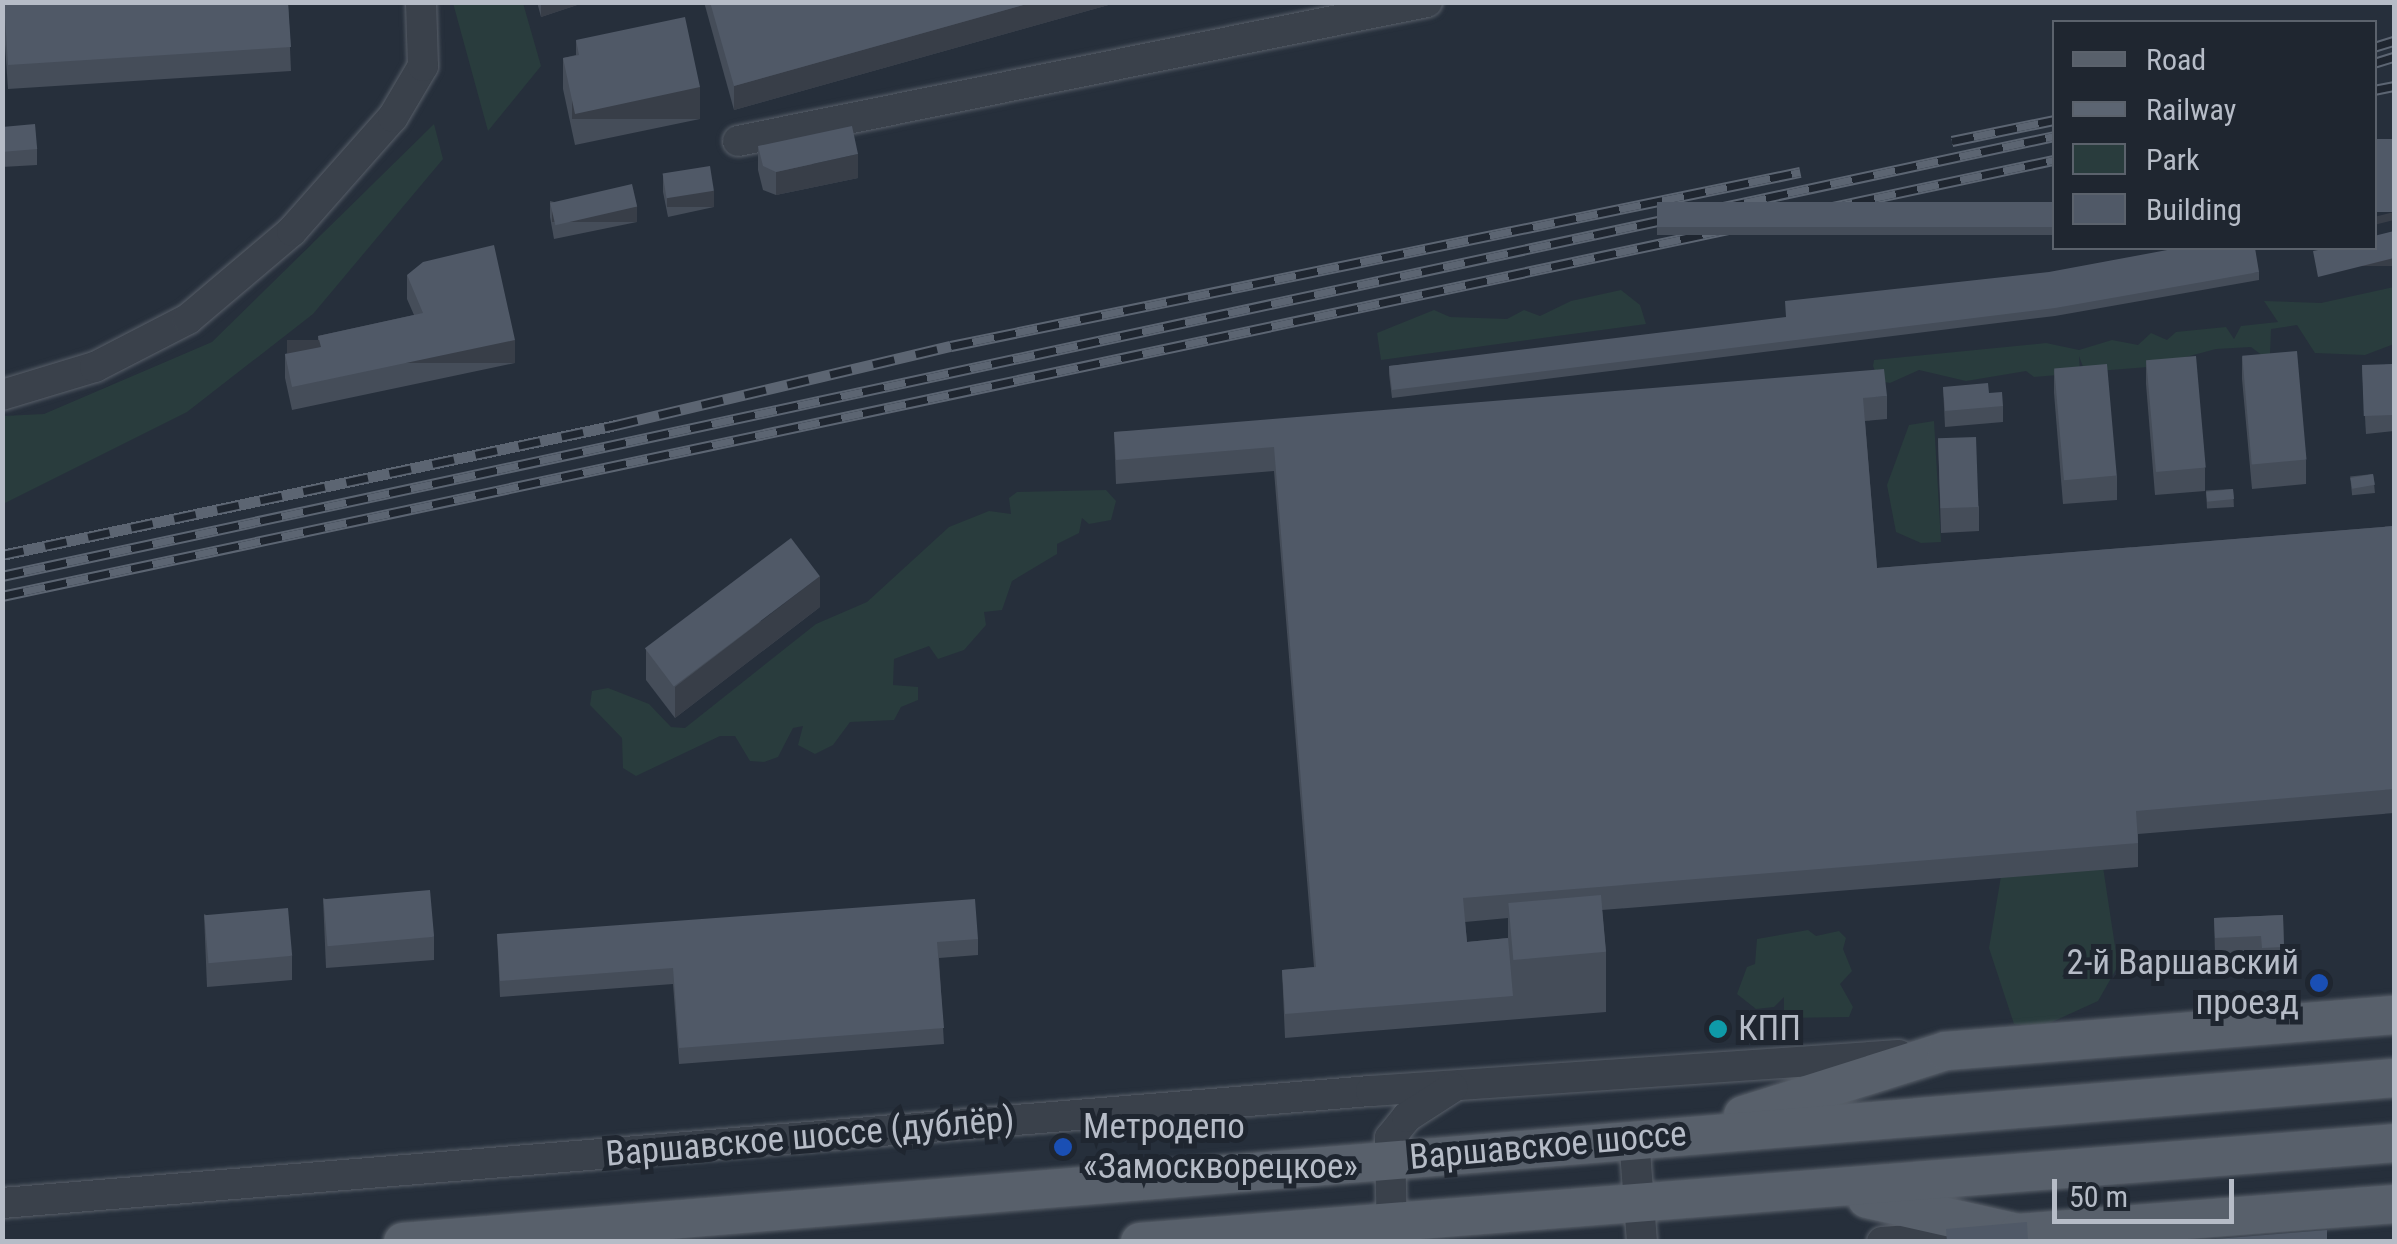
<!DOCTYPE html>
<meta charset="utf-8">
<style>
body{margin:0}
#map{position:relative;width:2397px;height:1244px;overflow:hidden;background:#262f3b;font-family:"Roboto Condensed",sans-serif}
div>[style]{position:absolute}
.green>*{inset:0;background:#293c3d}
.roads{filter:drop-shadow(0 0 2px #585f69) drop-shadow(0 0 2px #585f69)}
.minor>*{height:30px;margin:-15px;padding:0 15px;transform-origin:15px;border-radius:15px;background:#3a414b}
.major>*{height:38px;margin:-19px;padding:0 19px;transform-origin:19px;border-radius:19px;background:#58606b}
.rail>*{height:11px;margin-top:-5.5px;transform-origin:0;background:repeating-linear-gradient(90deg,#1f2630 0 22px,#5c6572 0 44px);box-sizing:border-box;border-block:2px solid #5c6572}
.wall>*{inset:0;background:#454d59;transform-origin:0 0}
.shaded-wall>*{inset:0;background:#383e48;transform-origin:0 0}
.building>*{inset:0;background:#505967;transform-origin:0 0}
.dots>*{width:28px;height:28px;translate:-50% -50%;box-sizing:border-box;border:5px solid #1f2630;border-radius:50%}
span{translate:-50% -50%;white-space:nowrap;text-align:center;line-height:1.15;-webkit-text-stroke:10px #1f2630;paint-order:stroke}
.poi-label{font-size:35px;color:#b6bcc7}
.right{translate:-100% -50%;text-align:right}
.left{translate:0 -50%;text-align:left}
.street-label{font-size:35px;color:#b6bcc7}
.frame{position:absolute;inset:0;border:5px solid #b6bcc7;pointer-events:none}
.legend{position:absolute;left:2052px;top:20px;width:325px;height:230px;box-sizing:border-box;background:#1f2630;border:2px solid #5b626c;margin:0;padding:12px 18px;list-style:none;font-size:30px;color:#b6bcc7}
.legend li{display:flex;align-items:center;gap:20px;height:50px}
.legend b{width:50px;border:2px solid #5b626c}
.scale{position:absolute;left:2052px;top:1179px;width:182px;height:45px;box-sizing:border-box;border:5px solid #b6bcc7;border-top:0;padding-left:12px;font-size:30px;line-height:35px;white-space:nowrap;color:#b6bcc7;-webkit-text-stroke:8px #1f2630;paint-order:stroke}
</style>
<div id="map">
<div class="green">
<i style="clip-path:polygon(453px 3px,523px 3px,541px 66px,488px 131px)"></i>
<i style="clip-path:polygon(434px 124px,443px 159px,313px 314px,187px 412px,3px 504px,3px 416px,44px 414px,212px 342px)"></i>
<i style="clip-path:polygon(2394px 287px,2394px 344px,2365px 355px,2315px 353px,2297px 325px,2271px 329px,2270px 354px,2263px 356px,2251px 347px,2216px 349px,2148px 367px,2085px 372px,2079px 356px,2080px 371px,2058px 375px,2034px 377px,2026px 371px,1966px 381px,1919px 370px,1890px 383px,1879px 381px,1873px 366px,1874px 360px,2046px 343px,2079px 350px,2112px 340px,2138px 345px,2151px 333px,2167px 340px,2176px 332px,2226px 327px,2234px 339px,2241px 326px,2278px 322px,2264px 301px,2321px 303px)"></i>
<i style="clip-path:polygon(1621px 290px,1640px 305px,1646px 324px,1381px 360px,1377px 333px,1434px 310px,1450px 317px,1507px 319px,1524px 310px,1540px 316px,1571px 301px)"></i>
<i style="clip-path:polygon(1934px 421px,1941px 542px,1921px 543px,1896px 532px,1887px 485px,1909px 425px)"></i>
<i style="clip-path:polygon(1106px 490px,1116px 501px,1111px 520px,1089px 524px,1082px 518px,1079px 533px,1057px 544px,1057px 554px,1012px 581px,1002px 610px,984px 612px,986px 625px,964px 650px,938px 659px,929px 646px,894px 659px,893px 685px,918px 687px,918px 700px,901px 707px,894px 720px,850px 722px,833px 745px,815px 754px,798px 745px,803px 726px,793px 728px,778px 757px,764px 762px,750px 761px,735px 736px,720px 736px,636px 776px,623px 768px,622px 738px,590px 705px,592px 691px,608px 688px,649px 704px,671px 727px,685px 728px,816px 624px,867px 602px,949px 527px,989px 511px,1011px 514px,1009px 498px,1017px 492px)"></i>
<i style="clip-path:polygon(2103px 867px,2118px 966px,2098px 1001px,2041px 1027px,2014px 1024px,1989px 948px,2001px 876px)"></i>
<i style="clip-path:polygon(1808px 930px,1816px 936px,1839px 931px,1846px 938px,1843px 949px,1852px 971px,1840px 984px,1853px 1007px,1849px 1017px,1784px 1018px,1784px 997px,1774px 1007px,1756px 1009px,1737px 994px,1747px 967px,1755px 964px,1757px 939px)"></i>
</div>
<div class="roads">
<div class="minor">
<i style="left:738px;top:141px;width:703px;rotate:-11.41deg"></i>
<i style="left:2px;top:395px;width:97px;rotate:-16.8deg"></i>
<i style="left:95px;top:367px;width:105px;rotate:-27.3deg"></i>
<i style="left:188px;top:319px;width:136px;rotate:-40.2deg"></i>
<i style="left:292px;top:231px;width:152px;rotate:-48.5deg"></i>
<i style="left:393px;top:117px;width:59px;rotate:-59.5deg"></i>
<i style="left:423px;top:66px;width:64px;rotate:-91.8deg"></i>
<i style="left:1634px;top:1138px;width:104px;rotate:85.6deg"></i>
<i style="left:2px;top:1203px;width:1374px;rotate:-4.68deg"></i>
<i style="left:1371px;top:1091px;width:529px;rotate:-3.9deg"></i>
<i style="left:1392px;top:1242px;width:104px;rotate:-91.1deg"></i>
<i style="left:1390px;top:1138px;width:27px;rotate:-51deg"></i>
<i style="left:1407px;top:1117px;width:54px;rotate:-32.8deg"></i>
<i style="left:1882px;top:1242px;width:102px;rotate:-3.9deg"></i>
</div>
<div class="major">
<i style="left:1743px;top:1115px;width:213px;rotate:-17.5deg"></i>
<i style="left:1946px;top:1051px;width:449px;rotate:-4.6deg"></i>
<i style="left:1867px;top:1199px;width:155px;rotate:12.7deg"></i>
<i style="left:2018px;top:1233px;width:377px;rotate:-4.4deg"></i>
<i style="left:403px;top:1242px;width:1998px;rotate:-4.71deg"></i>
<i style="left:1140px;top:1242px;width:1258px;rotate:-4.51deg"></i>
</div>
</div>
<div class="rail">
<i style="left:2374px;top:47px;width:21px;rotate:-17deg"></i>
<i style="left:2374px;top:63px;width:21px;rotate:-17deg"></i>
<i style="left:2374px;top:90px;width:20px;rotate:-11deg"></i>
<i style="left:1952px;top:141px;width:104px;rotate:-11.6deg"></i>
<i style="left:2px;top:555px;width:628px;rotate:-11.95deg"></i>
<i style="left:616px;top:425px;width:344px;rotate:-13.3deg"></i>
<i style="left:951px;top:346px;width:867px;rotate:-11.58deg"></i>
<i style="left:2px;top:576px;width:2099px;rotate:-12.1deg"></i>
<i style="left:2px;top:596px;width:2098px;rotate:-12deg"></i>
</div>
<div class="wall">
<i style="clip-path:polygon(2px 2px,288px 2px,291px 71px,8px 89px)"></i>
<i style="clip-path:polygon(537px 2px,586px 2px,541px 17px)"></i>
<i style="clip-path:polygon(704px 2px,1119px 2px,734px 110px)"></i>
<i style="clip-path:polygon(576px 40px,700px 119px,575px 145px,563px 89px,563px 58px,576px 55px)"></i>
<i style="clip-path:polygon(2px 126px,37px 149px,37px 165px,2px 167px)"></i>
<i style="clip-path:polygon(758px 146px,858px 178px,776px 195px,763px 190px,758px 170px)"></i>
<i style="clip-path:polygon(663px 176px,714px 207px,668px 217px,663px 192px)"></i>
<i style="clip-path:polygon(550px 201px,637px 222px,554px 239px,550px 217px)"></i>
<i style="left:2054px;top:202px;width:33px;height:397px;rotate:90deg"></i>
<i style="clip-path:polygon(2259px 272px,2259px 280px,2055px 316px,1392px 398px,1389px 374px,1389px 366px)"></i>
<i style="clip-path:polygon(407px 275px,515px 363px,292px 410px,285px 378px,285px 354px,318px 348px,318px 336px,414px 315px,407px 299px)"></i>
<i style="clip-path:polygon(2242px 356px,2306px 460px,2306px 484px,2252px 489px,2242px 379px)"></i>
<i style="clip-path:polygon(2146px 360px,2205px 468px,2205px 491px,2155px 495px,2146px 384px)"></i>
<i style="clip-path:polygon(2362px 367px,2394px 390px,2394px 431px,2366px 434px)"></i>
<i style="clip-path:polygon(2054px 369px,2117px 476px,2117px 500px,2063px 504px,2054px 393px)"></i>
<i style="clip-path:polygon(1943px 387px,1989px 393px,2003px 406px,2003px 422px,1945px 427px)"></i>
<i style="clip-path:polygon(evenodd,1887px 396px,1887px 419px,1865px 421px,1877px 568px,2394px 526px,2394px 813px,2138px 834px,2138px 867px,1602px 910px,1606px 952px,1606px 1012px,1285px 1038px,1282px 970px,1314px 967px,1274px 471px,1116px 484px,1114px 432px,1887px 396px,1508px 918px,1508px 938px,1467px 942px,1465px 922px,1508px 918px)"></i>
<i style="clip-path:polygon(1938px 439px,1979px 507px,1979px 531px,1941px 533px)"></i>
<i style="left:2373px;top:474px;width:19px;height:23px;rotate:84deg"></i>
<i style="left:2233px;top:489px;width:18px;height:27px;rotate:87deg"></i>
<i style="clip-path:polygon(820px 607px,675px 718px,646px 680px,646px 649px)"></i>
<i style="clip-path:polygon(323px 898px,434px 937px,434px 960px,326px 968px)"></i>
<i style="clip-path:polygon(204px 914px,292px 956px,292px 980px,207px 987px)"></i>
<i style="clip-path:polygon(2283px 915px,2284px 963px,2262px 964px,2261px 952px,2215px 954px,2214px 918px)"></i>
<i style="clip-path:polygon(497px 934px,978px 939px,978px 955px,939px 958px,944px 1044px,679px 1064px,673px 984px,500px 997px)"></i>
</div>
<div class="shaded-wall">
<i style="clip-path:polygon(541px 2px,586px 2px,541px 17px)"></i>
<i style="clip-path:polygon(1034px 2px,1119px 2px,734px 110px,734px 86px)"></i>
<i style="left:700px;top:87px;width:32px;height:128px;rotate:90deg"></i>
<i style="clip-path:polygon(858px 154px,858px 178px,776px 195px,776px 172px)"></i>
<i style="left:714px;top:191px;width:16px;height:47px;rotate:90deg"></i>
<i style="left:637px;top:206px;width:16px;height:85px;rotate:90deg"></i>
<i style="clip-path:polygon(2394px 212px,2394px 220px,2374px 225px,2374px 217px)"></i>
<i style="left:2394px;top:258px;width:8px;height:78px;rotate:90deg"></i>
<i style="left:515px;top:340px;width:23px;height:228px;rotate:90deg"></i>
<i style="clip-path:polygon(820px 576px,820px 607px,675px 718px,675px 687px)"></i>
</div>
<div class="building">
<i style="clip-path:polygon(4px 2px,288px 2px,291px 47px,8px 65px)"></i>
<i style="clip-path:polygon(710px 2px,1034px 2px,734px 86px)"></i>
<i style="clip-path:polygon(685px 17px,700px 87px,575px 114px,563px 58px,579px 55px,576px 40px)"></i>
<i style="left:35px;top:124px;width:25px;height:33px;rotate:85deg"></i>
<i style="clip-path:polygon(852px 126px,858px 154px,776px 172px,763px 166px,758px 146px)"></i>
<i style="left:2394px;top:139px;width:73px;height:21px;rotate:90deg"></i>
<i style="left:710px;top:166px;width:25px;height:48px;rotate:81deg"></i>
<i style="left:632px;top:184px;width:23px;height:84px;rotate:77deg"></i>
<i style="left:2054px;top:202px;width:25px;height:397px;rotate:90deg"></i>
<i style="clip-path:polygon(2394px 231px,2394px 258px,2318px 277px,2313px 251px,2328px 248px,2374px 248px,2374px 236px)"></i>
<i style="clip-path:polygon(494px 245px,515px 340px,292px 387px,285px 354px,321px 347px,318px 336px,423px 313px,407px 275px,423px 262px)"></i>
<i style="clip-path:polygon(2178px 248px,2255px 248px,2259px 272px,2055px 308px,1392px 390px,1389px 366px,1786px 317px,1785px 301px,2049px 272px)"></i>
<i style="left:2297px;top:351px;width:109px;height:55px;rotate:85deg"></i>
<i style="left:2196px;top:356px;width:112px;height:50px;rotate:85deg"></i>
<i style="left:2107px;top:364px;width:112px;height:53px;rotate:85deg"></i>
<i style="left:2392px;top:364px;width:51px;height:30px;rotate:88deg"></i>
<i style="clip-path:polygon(1884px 369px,1887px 396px,1863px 398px,1877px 568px,2394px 526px,2394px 789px,2136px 811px,2138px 843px,1463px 898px,1467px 942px,1508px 938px,1513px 996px,1285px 1014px,1282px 970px,1316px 967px,1274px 447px,1116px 460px,1114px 432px)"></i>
<i style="clip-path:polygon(1988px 383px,1989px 393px,2002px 392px,2003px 406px,1945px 411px,1943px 387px)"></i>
<i style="left:1976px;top:437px;width:70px;height:38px;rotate:88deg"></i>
<i style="left:2373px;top:474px;width:11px;height:23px;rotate:80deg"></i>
<i style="left:2233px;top:489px;width:10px;height:27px;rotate:84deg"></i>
<i style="left:791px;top:538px;width:48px;height:183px;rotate:53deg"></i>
<i style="left:430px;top:890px;width:47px;height:107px;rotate:85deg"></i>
<i style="left:1601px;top:895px;width:57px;height:93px;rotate:85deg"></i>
<i style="clip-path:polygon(975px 899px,978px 939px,937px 942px,944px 1028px,679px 1048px,673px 968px,500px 981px,497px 934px)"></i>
<i style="left:288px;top:908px;width:48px;height:84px;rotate:85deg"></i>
<i style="clip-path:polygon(2283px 915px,2284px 947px,2262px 948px,2261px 936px,2215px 938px,2214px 918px)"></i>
<i style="clip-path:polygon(2027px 1222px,2028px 1242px,1947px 1242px,1946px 1229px)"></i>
<i style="clip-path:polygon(2327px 1230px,2327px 1242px,2178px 1242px)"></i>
</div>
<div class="dots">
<i style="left:2319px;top:983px;background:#1a4fb4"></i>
<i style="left:1718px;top:1029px;background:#0f9aa8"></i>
<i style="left:1063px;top:1147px;background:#1a4fb4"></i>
</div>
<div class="poi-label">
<span class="right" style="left:2299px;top:983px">2-й Варшавский<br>проезд</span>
<span class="left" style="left:1738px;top:1029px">КПП</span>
<span class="left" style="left:1083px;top:1147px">Метродепо<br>«Замоскворецкое»</span>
</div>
<div class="street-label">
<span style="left:810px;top:1137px;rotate:-5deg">Варшавское шоссе (дублёр)</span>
<span style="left:1548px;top:1146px;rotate:-5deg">Варшавское шоссе</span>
</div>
<div class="frame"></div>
<ul class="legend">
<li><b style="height:12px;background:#58606b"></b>Road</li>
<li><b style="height:12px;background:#5c6572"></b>Railway</li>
<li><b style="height:28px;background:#293c3d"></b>Park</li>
<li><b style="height:28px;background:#505967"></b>Building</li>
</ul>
<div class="scale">50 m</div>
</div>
